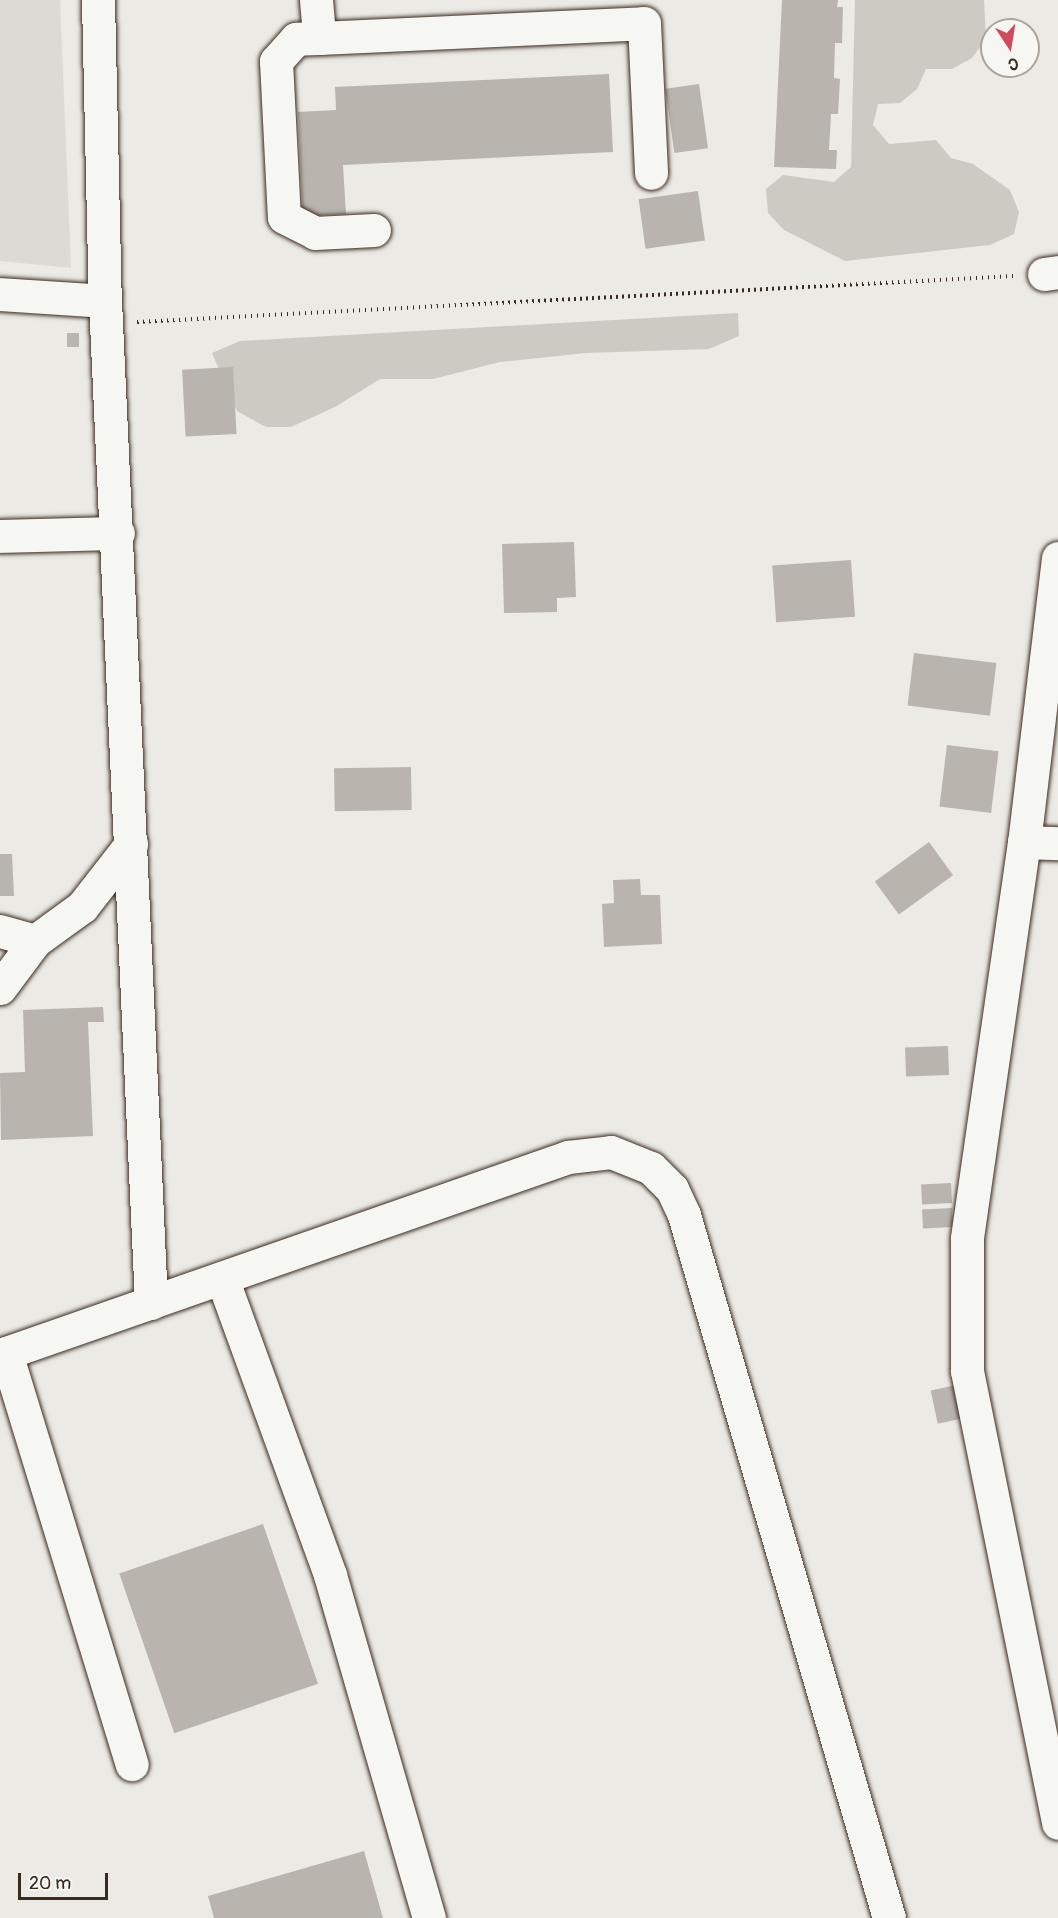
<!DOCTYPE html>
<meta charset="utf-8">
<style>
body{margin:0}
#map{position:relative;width:1058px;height:1918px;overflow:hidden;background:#ebeae5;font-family:Pangolin,sans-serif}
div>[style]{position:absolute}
.built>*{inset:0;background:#dcdad4}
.green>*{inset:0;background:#cdcac4}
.building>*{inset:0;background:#bab4ae;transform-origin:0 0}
.path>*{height:4px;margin-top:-2px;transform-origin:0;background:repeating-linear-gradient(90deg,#3b2a1e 0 1.5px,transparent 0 6px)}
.roads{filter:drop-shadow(0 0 2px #3b2a1e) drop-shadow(0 0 2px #3b2a1e)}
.minor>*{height:33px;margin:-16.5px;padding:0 16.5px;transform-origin:16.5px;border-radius:16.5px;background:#f6f6f2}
span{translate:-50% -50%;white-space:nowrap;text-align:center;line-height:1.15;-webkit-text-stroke:6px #f6f6f2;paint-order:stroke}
.north{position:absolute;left:980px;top:18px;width:60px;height:60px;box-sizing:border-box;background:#f6f6f2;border:2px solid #aba49d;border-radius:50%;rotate:168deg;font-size:16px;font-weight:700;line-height:24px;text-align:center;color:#3b2a1e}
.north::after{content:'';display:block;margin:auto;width:21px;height:27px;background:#d1495b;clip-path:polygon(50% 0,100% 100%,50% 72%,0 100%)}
.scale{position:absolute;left:18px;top:1873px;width:90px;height:27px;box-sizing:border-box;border:3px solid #3b2a1e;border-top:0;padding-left:8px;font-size:18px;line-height:21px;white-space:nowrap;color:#3b2a1e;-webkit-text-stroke:4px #f6f6f2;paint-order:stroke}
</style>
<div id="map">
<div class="built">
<i style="clip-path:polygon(0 0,60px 0,71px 268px,0 261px)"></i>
</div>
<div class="green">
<i style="clip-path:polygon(855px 0,984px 0,986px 39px,972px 58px,952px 69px,926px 69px,917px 89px,900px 103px,878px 104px,873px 125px,889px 144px,936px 140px,951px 158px,973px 164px,1010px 190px,1019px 212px,1014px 234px,990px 245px,845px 261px,784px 230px,768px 213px,766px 189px,783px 175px,834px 182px,851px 167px)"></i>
<i style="clip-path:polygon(738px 313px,739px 336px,709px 349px,586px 353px,500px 362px,433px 379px,380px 379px,335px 407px,291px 427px,266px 427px,237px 411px,212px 353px,240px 341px)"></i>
</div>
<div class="building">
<i style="clip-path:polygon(782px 0,838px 0,837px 7px,843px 7px,842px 43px,835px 43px,834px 78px,840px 79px,838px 114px,831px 114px,829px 150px,837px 150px,836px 169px,774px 167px)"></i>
<i style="clip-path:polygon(609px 74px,613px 152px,343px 165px,346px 214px,303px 216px,298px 112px,336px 110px,335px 87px)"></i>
<i style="left:699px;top:84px;width:65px;height:34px;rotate:82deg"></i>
<i style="left:698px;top:191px;width:50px;height:60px;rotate:82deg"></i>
<i style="left:67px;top:333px;width:12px;height:14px"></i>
<i style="left:233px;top:367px;width:67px;height:51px;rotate:87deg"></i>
<i style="clip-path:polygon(574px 542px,576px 597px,557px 598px,557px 612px,504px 613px,502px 544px)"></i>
<i style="left:851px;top:560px;width:57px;height:79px;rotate:86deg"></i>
<i style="left:914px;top:653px;width:83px;height:53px;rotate:7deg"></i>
<i style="left:947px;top:745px;width:52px;height:62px;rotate:7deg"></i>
<i style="left:411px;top:767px;width:43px;height:77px;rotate:89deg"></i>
<i style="left:929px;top:842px;width:41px;height:67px;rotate:54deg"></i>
<i style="clip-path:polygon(0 854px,12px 854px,14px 896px,0 896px)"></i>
<i style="clip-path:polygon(640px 879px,641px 895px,660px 895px,662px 944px,604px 947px,602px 904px,614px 903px,613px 880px)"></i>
<i style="clip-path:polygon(103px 1007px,104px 1022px,88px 1022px,93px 1136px,1px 1140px,0 1073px,25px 1072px,23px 1010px)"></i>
<i style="left:948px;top:1046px;width:29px;height:43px;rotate:88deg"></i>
<i style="left:951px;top:1183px;width:20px;height:30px;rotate:87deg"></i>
<i style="left:952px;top:1208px;width:19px;height:30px;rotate:87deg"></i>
<i style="left:961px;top:1384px;width:34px;height:31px;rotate:78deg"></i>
<i style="left:263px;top:1524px;width:169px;height:152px;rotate:71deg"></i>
<i style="clip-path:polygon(364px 1851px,383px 1918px,214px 1918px,208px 1896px)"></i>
</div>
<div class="path">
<i style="left:137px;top:322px;width:878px;rotate:-3deg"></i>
</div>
<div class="roads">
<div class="minor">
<i style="left:98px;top:0;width:301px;rotate:88.7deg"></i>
<i style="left:105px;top:301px;width:1003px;rotate:87.37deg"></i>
<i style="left:316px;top:0;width:38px;rotate:85deg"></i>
<i style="left:319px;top:38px;width:325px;rotate:-2.6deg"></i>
<i style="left:644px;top:23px;width:150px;rotate:87.3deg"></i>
<i style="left:319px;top:38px;width:23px;rotate:178deg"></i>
<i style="left:296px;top:39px;width:30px;rotate:132deg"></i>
<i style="left:276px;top:61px;width:156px;rotate:87.1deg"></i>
<i style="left:284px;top:217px;width:35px;rotate:27deg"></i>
<i style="left:315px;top:233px;width:59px;rotate:-2.9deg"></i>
<i style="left:1044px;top:274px;width:14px;rotate:-8deg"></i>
<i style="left:0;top:294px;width:105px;rotate:3.8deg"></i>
<i style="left:0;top:536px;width:118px;rotate:-1.5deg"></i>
<i style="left:1058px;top:558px;width:286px;rotate:96.8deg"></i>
<i style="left:1024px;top:842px;width:401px;rotate:98.2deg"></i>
<i style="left:967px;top:1239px;width:132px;rotate:90deg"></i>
<i style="left:967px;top:1371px;width:461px;rotate:78.6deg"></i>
<i style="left:1024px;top:842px;width:34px;rotate:2deg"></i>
<i style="left:0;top:931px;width:36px;rotate:16deg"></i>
<i style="left:0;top:988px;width:59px;rotate:-53.3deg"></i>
<i style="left:35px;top:941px;width:58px;rotate:-35.9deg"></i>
<i style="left:82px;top:907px;width:80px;rotate:-52.1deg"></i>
<i style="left:222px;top:1278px;width:316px;rotate:70deg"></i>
<i style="left:330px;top:1575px;width:357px;rotate:73.9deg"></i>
<i style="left:6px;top:1353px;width:430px;rotate:73deg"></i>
<i style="left:0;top:1355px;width:602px;rotate:-19.22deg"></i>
<i style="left:568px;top:1157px;width:43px;rotate:-6.6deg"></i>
<i style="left:611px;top:1152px;width:43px;rotate:21.8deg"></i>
<i style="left:651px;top:1168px;width:30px;rotate:45deg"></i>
<i style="left:672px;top:1189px;width:29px;rotate:65deg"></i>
<i style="left:684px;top:1215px;width:732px;rotate:73.74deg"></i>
</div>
</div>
<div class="north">С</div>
<div class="scale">20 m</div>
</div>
